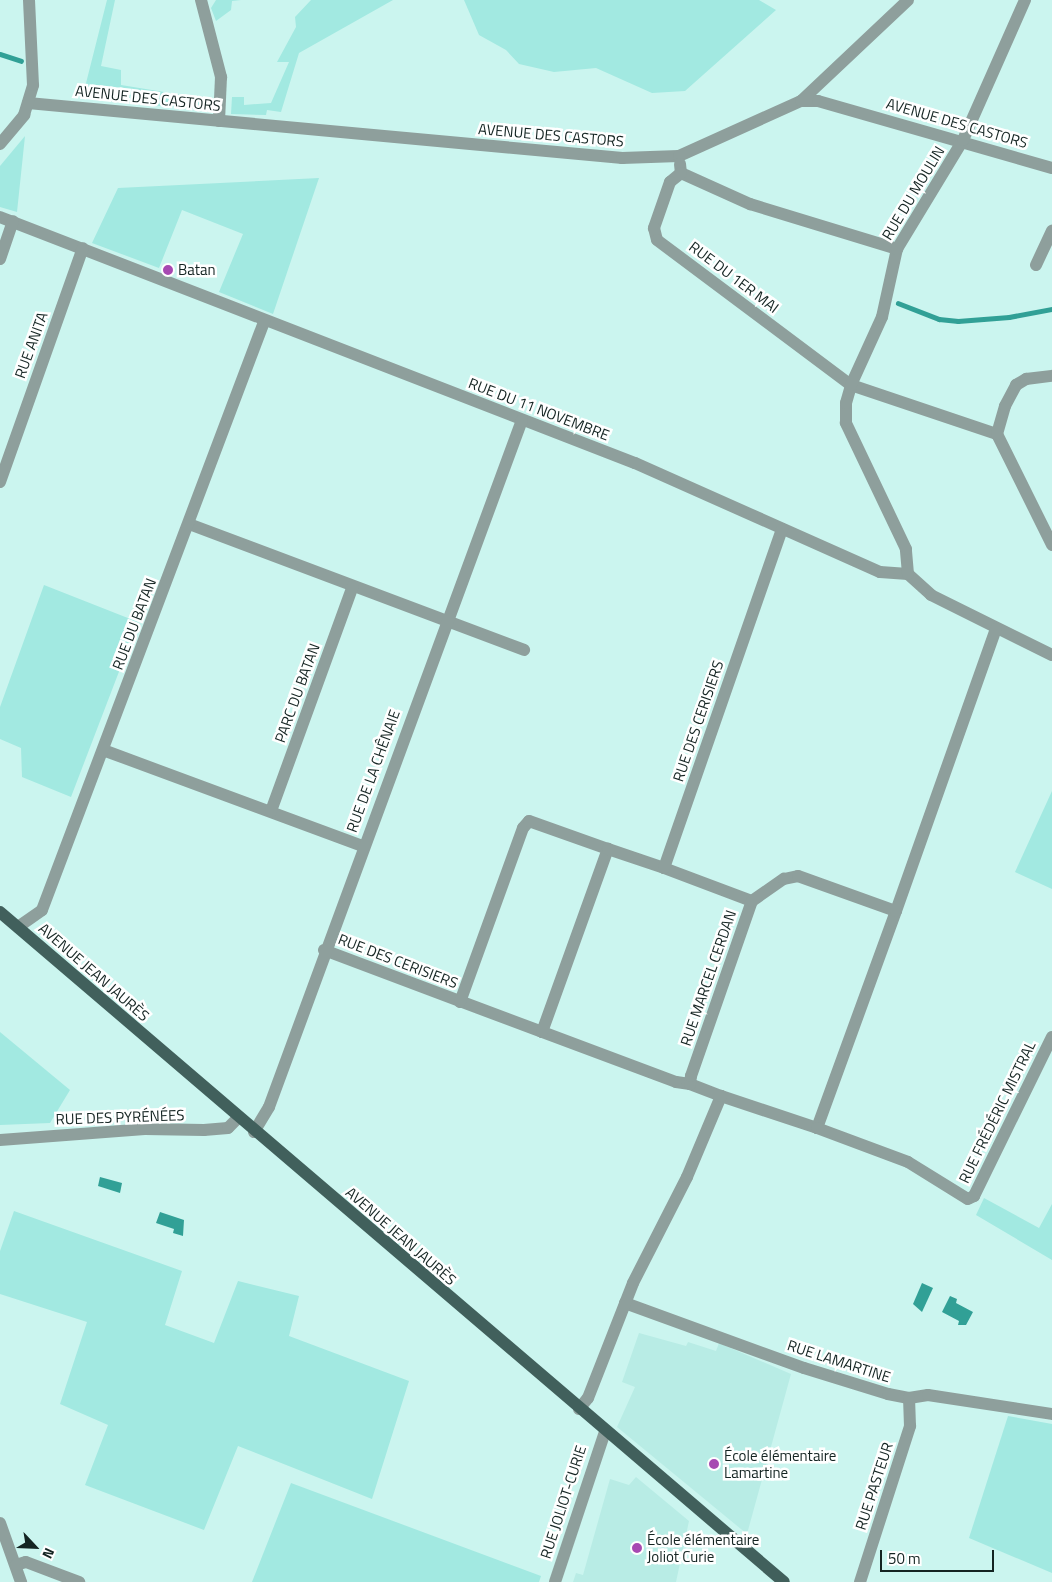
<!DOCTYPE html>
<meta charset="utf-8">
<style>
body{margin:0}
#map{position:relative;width:1052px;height:1582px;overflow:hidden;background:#cbf5ef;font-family:"Titillium Web",sans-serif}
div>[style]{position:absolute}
.built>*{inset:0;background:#b8ece5}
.green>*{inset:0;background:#a2e9e1}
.water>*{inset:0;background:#31a096}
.stream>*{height:4.5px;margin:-2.25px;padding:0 2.25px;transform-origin:2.25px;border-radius:2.25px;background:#31a096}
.minor>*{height:12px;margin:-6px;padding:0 6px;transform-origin:6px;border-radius:6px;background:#8e9f9c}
.major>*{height:12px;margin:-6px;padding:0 6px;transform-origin:6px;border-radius:6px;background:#41605c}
.dots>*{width:14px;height:14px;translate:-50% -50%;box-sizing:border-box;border:2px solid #fff;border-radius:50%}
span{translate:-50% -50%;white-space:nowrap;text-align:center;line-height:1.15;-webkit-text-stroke:5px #fff;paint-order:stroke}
.street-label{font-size:15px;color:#142422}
.poi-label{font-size:15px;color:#142422}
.left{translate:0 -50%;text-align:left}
.north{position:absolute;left:10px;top:1522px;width:50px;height:50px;-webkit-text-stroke:4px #fff;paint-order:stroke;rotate:115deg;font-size:14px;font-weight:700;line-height:20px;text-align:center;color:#142422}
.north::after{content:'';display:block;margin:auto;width:18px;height:22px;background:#142422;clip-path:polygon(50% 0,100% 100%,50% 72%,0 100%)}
.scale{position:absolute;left:880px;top:1550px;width:114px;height:22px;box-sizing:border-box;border:2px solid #142422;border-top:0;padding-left:6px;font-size:15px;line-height:18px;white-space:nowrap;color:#142422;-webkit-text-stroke:4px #fff;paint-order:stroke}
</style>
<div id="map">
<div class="built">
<i style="clip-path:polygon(639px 1333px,686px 1346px,688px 1342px,716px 1351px,719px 1343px,791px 1374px,747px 1534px,617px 1427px,635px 1387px,622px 1382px)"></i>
<i style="clip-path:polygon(636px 1477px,689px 1521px,676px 1582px,573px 1582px,576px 1573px,583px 1575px,610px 1479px,629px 1485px)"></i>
</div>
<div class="green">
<i style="clip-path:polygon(107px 0,115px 0,101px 66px,121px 70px,121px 85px,207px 99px,206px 110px,82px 99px)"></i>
<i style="clip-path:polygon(216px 0,241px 0,232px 1px,231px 10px,216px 21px,211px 8px)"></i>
<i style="clip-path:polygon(311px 0,393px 0,299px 53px,281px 112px,267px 110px,266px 115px,231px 114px,232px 97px,244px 97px,244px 105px,271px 103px,289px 62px,277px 62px,296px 27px,295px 17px)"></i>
<i style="clip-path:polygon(464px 0,759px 0,776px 10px,685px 91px,652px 93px,596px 68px,554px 72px,519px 64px,506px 50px,479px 35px)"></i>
<i style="clip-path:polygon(25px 136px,17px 212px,0 207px,0 166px)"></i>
<i style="clip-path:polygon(319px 178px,273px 314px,219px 292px,243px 234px,182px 210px,159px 268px,92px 243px,118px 188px)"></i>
<i style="clip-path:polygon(44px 585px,138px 622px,71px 797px,22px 777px,21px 748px,0 739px,0 707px)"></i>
<i style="clip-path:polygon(1052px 791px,1052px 889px,1015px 872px)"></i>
<i style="clip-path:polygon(0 1032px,70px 1090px,50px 1123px,0 1125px)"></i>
<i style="clip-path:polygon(984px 1198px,1039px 1228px,1052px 1204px,1052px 1260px,976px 1215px)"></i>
<i style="clip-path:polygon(14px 1211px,182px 1271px,165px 1325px,214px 1343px,238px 1281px,299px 1296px,289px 1336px,409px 1381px,372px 1499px,238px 1446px,204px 1530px,85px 1485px,108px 1425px,60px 1404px,87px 1322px,0 1294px,0 1251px)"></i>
<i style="clip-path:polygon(1008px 1416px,1052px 1424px,1052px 1573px,969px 1538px)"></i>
<i style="clip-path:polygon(291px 1483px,541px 1576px,539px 1582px,252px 1582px)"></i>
</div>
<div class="water">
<i style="clip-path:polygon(100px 1177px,122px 1183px,120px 1193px,98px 1186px)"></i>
<i style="clip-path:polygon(160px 1212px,184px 1220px,183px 1236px,173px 1233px,174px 1229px,156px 1223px)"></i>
<i style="clip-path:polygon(922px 1283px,933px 1288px,922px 1312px,913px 1304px)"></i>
<i style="clip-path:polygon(950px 1296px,957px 1299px,956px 1303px,973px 1312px,966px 1325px,958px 1325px,959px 1321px,942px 1312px)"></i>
</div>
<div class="stream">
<i style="left:0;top:54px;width:22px;rotate:18deg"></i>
<i style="left:898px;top:303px;width:44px;rotate:21.3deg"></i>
<i style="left:939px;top:319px;width:19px;rotate:6deg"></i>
<i style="left:958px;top:321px;width:51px;rotate:-4.5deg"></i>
<i style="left:1009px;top:317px;width:44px;rotate:-10.5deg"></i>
</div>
<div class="minor">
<i style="left:201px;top:0;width:80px;rotate:75.4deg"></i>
<i style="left:221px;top:77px;width:44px;rotate:92.6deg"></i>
<i style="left:801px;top:101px;width:147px;rotate:-43.3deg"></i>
<i style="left:28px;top:103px;width:597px;rotate:5.29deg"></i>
<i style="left:622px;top:158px;width:57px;rotate:-2deg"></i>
<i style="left:679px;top:156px;width:134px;rotate:-24.3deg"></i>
<i style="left:801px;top:101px;width:17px"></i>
<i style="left:818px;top:101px;width:243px;rotate:16deg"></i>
<i style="left:0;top:144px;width:38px;rotate:-50deg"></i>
<i style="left:24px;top:115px;width:31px;rotate:-73deg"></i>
<i style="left:33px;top:85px;width:85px;rotate:-92.7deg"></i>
<i style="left:680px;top:164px;width:9px;rotate:84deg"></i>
<i style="left:681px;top:173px;width:76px;rotate:24.2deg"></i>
<i style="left:750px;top:204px;width:154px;rotate:17deg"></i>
<i style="left:681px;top:173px;width:14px;rotate:141deg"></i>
<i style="left:670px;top:182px;width:49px;rotate:109.2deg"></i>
<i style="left:654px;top:228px;width:12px;rotate:76deg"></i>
<i style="left:657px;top:240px;width:242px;rotate:36.8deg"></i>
<i style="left:851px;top:385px;width:154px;rotate:18.6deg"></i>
<i style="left:997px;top:434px;width:124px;rotate:63.6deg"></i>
<i style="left:0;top:217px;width:681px;rotate:21.18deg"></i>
<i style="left:635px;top:463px;width:268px;rotate:24deg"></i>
<i style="left:880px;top:572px;width:28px;rotate:4deg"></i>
<i style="left:908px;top:574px;width:31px;rotate:42deg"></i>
<i style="left:931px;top:595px;width:135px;rotate:26.4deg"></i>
<i style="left:0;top:259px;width:40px;rotate:-71.1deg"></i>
<i style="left:1036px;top:265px;width:38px;rotate:-65deg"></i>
<i style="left:997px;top:434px;width:29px;rotate:-74deg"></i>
<i style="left:1005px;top:406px;width:24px;rotate:-62deg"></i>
<i style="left:1016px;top:385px;width:12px;rotate:-31deg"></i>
<i style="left:1026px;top:379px;width:26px;rotate:-7deg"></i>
<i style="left:0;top:482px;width:248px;rotate:-70.5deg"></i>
<i style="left:189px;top:524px;width:358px;rotate:20.6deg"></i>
<i style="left:908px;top:574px;width:25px;rotate:-95deg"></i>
<i style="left:906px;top:549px;width:140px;rotate:-115.5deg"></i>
<i style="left:846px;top:423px;width:20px;rotate:-90deg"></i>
<i style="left:846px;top:403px;width:19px;rotate:-74deg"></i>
<i style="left:851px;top:385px;width:75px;rotate:-65.5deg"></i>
<i style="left:882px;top:317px;width:70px;rotate:-77.6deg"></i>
<i style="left:897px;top:249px;width:127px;rotate:-58.8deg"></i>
<i style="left:963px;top:140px;width:153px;rotate:-66.1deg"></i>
<i style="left:103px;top:750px;width:277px;rotate:20.3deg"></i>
<i style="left:271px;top:811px;width:239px;rotate:-70deg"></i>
<i style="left:664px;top:868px;width:94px;rotate:20.6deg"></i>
<i style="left:18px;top:927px;width:29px;rotate:-35deg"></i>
<i style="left:42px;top:910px;width:629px;rotate:-69.32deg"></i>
<i style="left:324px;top:950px;width:233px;rotate:20.6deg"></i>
<i style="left:460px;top:1002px;width:185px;rotate:-70.1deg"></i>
<i style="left:523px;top:828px;width:9px;rotate:-49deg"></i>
<i style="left:529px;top:821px;width:84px;rotate:19.5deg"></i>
<i style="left:690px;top:1084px;width:14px;rotate:-172deg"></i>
<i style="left:676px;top:1082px;width:143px;rotate:-159.5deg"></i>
<i style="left:542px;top:1032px;width:195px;rotate:-70.2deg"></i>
<i style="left:608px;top:849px;width:59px;rotate:18.7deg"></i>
<i style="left:664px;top:868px;width:359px;rotate:-70.8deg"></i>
<i style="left:721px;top:1096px;width:101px;rotate:18.4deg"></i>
<i style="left:817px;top:1128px;width:231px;rotate:-70deg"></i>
<i style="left:817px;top:1128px;width:97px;rotate:20.5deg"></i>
<i style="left:908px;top:1162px;width:70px;rotate:31.7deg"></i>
<i style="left:968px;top:1199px;width:7px;rotate:-27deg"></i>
<i style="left:974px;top:1196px;width:177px;rotate:-63.9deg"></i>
<i style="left:254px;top:1132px;width:29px;rotate:-59deg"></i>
<i style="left:269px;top:1107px;width:732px;rotate:-69.78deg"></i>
<i style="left:0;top:1140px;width:145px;rotate:-4.3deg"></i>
<i style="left:145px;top:1129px;width:59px;rotate:1deg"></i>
<i style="left:204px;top:1130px;width:24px;rotate:-5deg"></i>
<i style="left:228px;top:1128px;width:14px;rotate:-45deg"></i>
<i style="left:625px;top:1303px;width:190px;rotate:20deg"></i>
<i style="left:804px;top:1368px;width:88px;rotate:17.2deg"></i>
<i style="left:888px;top:1394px;width:21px;rotate:11deg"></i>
<i style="left:909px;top:1398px;width:19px;rotate:-9deg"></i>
<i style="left:928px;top:1395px;width:125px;rotate:8.7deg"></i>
<i style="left:579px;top:1409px;width:14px;rotate:-51deg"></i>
<i style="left:588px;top:1398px;width:123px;rotate:-68.6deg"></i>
<i style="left:633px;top:1283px;width:119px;rotate:-63deg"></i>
<i style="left:687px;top:1177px;width:88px;rotate:-67.2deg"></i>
<i style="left:721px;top:1096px;width:33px;rotate:-159deg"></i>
<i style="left:690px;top:1084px;width:8px;rotate:-83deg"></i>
<i style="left:691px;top:1076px;width:185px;rotate:-70.8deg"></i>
<i style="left:752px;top:901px;width:39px;rotate:-35deg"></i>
<i style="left:784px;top:879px;width:14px;rotate:-12deg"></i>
<i style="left:798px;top:876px;width:104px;rotate:19.7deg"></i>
<i style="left:896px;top:911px;width:299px;rotate:-70.5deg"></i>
<i style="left:0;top:1523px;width:63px;rotate:70.4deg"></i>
<i style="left:16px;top:1565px;width:10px;rotate:-17deg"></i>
<i style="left:26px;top:1562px;width:57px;rotate:20.7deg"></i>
<i style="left:555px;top:1582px;width:158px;rotate:-71.6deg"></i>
<i style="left:860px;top:1582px;width:164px;rotate:-72.2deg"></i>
<i style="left:910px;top:1426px;width:28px;rotate:-92deg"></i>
</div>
<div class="major">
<i style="left:0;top:912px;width:1031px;rotate:40.52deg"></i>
</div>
<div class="dots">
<i style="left:168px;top:270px;background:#a749b2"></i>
<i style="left:714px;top:1464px;background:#a749b2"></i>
<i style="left:637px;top:1548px;background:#a749b2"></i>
</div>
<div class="street-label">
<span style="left:148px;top:98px;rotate:6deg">AVENUE DES CASTORS</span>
<span style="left:957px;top:123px;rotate:16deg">AVENUE DES CASTORS</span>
<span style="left:551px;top:135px;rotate:5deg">AVENUE DES CASTORS</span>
<span style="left:913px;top:193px;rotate:-59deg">RUE DU MOULIN</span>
<span style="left:734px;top:277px;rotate:37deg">RUE DU 1ER MAI</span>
<span style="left:31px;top:345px;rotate:-70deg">RUE ANITA</span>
<span style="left:539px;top:409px;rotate:21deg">RUE DU 11 NOVEMBRE</span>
<span style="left:134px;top:624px;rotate:-69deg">RUE DU BATAN</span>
<span style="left:297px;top:693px;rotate:-70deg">PARC DU BATAN</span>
<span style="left:698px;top:721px;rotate:-71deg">RUE DES CERISIERS</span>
<span style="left:373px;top:771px;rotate:-70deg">RUE DE LA CHÊNAIE</span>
<span style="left:398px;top:961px;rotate:21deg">RUE DES CERISIERS</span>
<span style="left:94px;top:972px;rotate:41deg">AVENUE JEAN JAURÈS</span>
<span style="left:708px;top:978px;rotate:-71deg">RUE MARCEL CERDAN</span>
<span style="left:997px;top:1112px;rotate:-64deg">RUE FRÉDÉRIC MISTRAL</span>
<span style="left:120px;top:1117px;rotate:-2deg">RUE DES PYRÉNÉES</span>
<span style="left:401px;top:1236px;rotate:41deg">AVENUE JEAN JAURÈS</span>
<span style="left:839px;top:1361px;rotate:18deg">RUE LAMARTINE</span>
<span style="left:874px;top:1486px;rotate:-72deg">RUE PASTEUR</span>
<span style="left:563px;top:1502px;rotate:-72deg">RUE JOLIOT-CURIE</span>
</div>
<div class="poi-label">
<span class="left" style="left:178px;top:270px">Batan</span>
<span class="left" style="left:724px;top:1464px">École élémentaire<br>Lamartine</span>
<span class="left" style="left:647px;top:1548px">École élémentaire<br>Joliot Curie</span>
</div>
<div class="north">N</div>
<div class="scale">50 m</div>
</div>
